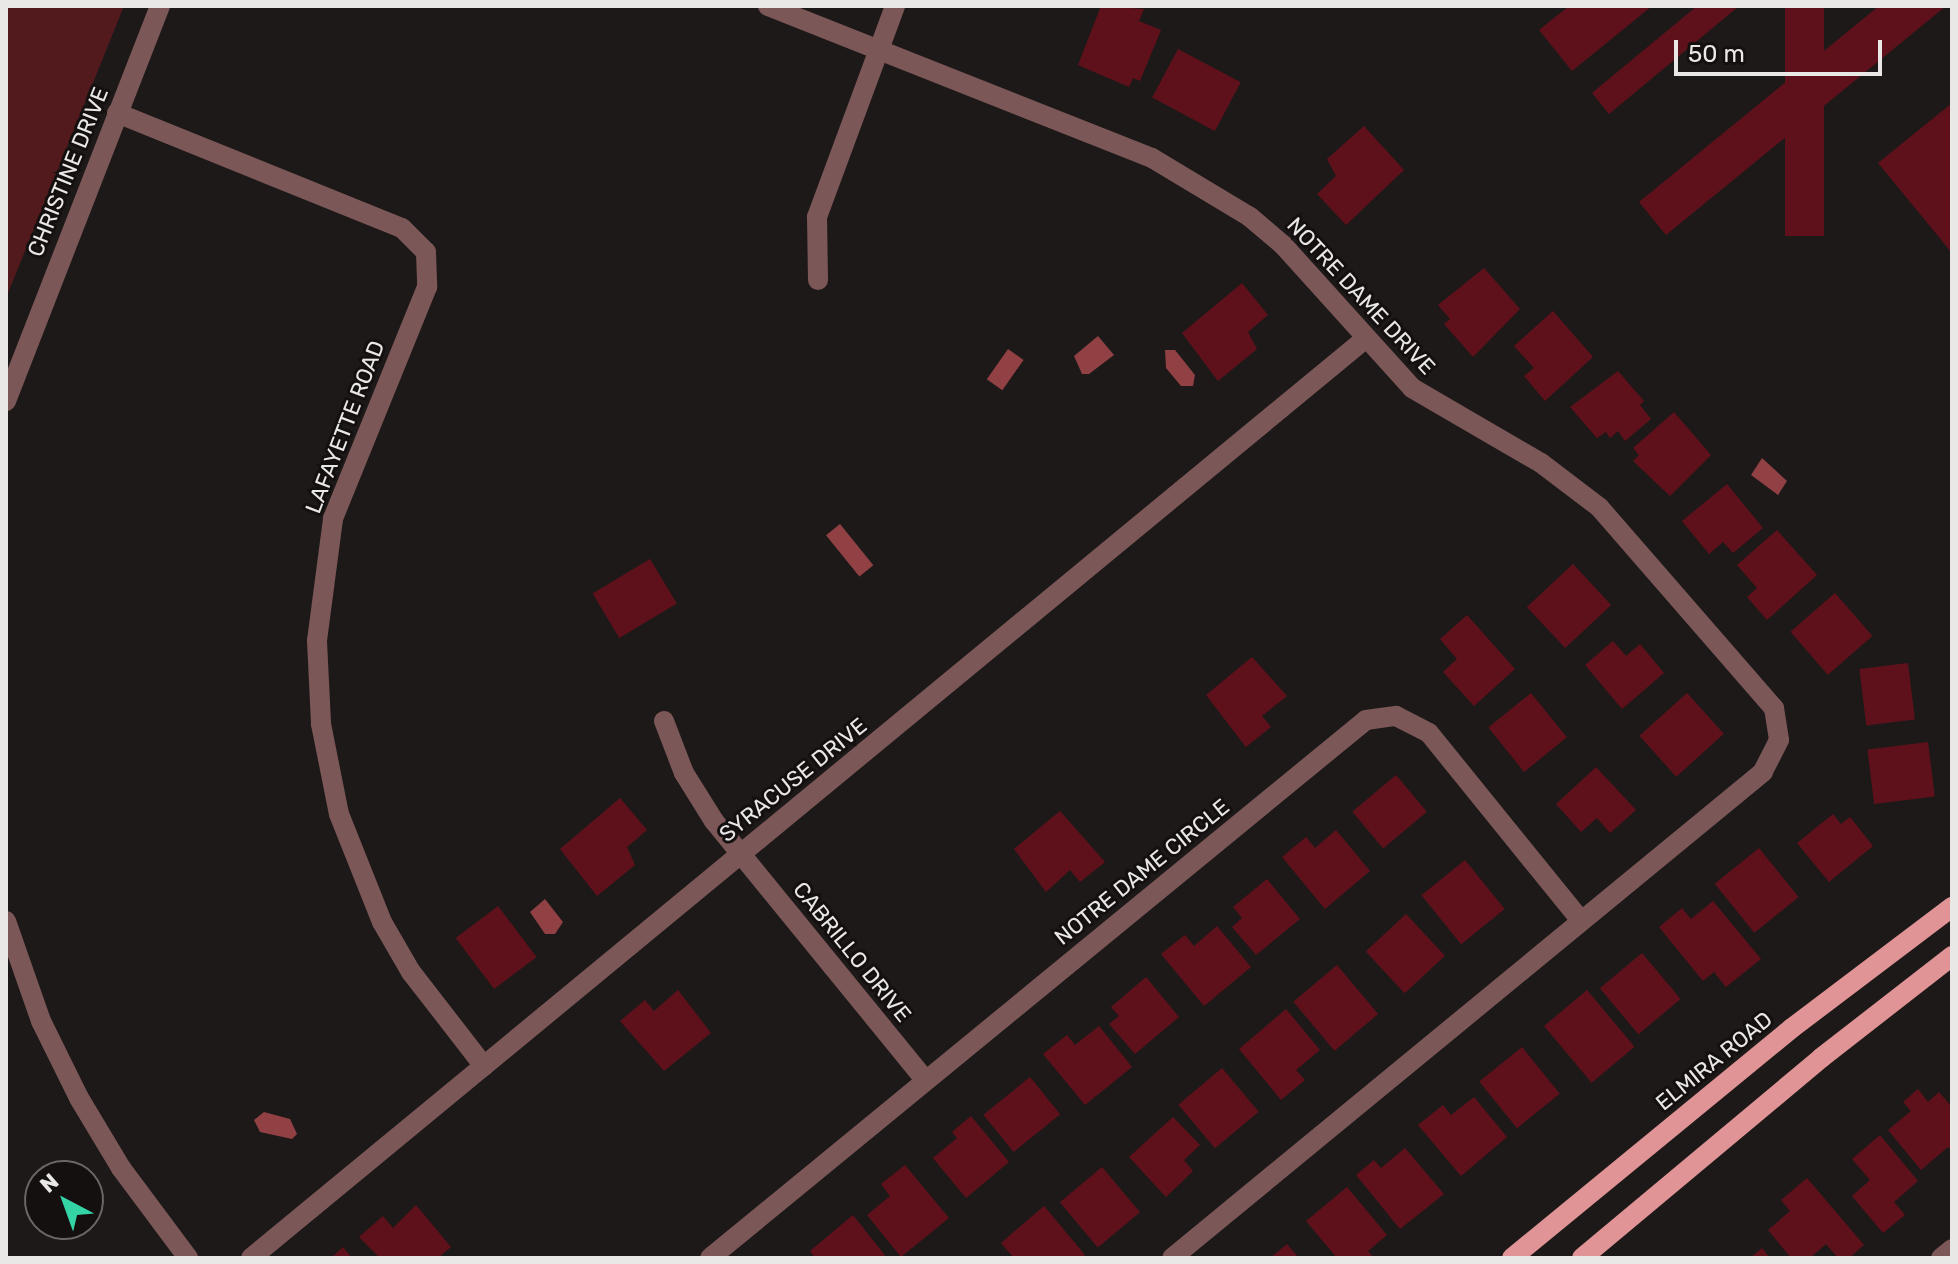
<!DOCTYPE html>
<style>
body{margin:0}
#map{position:relative;width:1958px;height:1264px;overflow:hidden;background:#1e1919;font-family:Rubik,sans-serif}
div>[style]{position:absolute}
.green>*{inset:0;background:#531a1e}
.water>*{inset:0;background:#914044;transform-origin:0 0}
.building>*{inset:0;background:#5f111b;transform-origin:0 0}
.minor>*{height:20px;margin:-10px;padding:0 10px;transform-origin:10px;border-radius:10px;background:#7c5757}
.major>*{height:20px;margin:-10px;padding:0 10px;transform-origin:10px;border-radius:10px;background:#e19495}
span{translate:-50% -50%;white-space:nowrap;text-align:center;line-height:1.15;-webkit-text-stroke:6px #151010;paint-order:stroke}
.street-label{font-size:22px;color:#eae7e7}
.frame{position:absolute;inset:0;border:8px solid #eae7e7;pointer-events:none}
.north{position:absolute;left:24px;top:1160px;width:80px;height:80px;box-sizing:border-box;background:#151010;border:2px solid #6a6666;border-radius:50%;rotate:319deg;font-size:22px;font-weight:700;line-height:32px;text-align:center;color:#eae7e7}
.north::after{content:'';display:block;margin:auto;width:28px;height:36px;background:#35d4a7;clip-path:polygon(50% 0,100% 100%,50% 72%,0 100%)}
.scale{position:absolute;left:1674px;top:40px;width:208px;height:36px;box-sizing:border-box;border:4px solid #eae7e7;border-top:0;padding-left:10px;font-size:24px;line-height:28px;white-space:nowrap;color:#eae7e7;-webkit-text-stroke:6px #151010;paint-order:stroke}
</style>
<div id="map">
<div class="green">
<i style="clip-path:polygon(6px 6px,124px 6px,6px 298px)"></i>
</div>
<div class="water">
<i style="clip-path:polygon(1098px 336px,1114px 355px,1089px 374px,1082px 374px,1074px 356px)"></i>
<i style="left:1008px;top:349px;width:19px;height:37px;rotate:35deg"></i>
<i style="clip-path:polygon(1165px 350px,1175px 350px,1195px 375px,1193px 386px,1181px 386px,1166px 368px)"></i>
<i style="clip-path:polygon(1762px 458px,1787px 481px,1778px 495px,1751px 475px)"></i>
<i style="left:840px;top:524px;width:53px;height:18px;rotate:51deg"></i>
<i style="clip-path:polygon(545px 899px,563px 922px,555px 934px,545px 934px,530px 912px)"></i>
<i style="clip-path:polygon(264px 1112px,290px 1119px,297px 1134px,292px 1139px,260px 1132px,254px 1120px)"></i>
</div>
<div class="building">
<i style="clip-path:polygon(1101px 6px,1144px 9px,1139px 21px,1161px 30px,1140px 81px,1133px 78px,1129px 87px,1078px 65px)"></i>
<i style="clip-path:polygon(1569px 6px,1652px 6px,1572px 71px,1539px 30px)"></i>
<i style="clip-path:polygon(1697px 6px,1739px 6px,1609px 114px,1592px 93px)"></i>
<i style="left:1785px;top:6px;width:39px;height:230px"></i>
<i style="clip-path:polygon(1879px 6px,1946px 6px,1666px 235px,1639px 202px)"></i>
<i style="left:1178px;top:49px;width:71px;height:55px;rotate:28deg"></i>
<i style="clip-path:polygon(1952px 103px,1952px 253px,1878px 163px)"></i>
<i style="clip-path:polygon(1364px 126px,1404px 170px,1346px 225px,1317px 194px,1336px 176px,1327px 159px)"></i>
<i style="clip-path:polygon(1484px 268px,1520px 309px,1473px 357px,1444px 324px,1450px 319px,1438px 305px)"></i>
<i style="clip-path:polygon(1242px 283px,1268px 315px,1248px 332px,1257px 349px,1218px 381px,1182px 333px)"></i>
<i style="clip-path:polygon(1553px 311px,1593px 357px,1545px 401px,1524px 376px,1534px 368px,1514px 346px)"></i>
<i style="clip-path:polygon(1618px 371px,1644px 401px,1640px 405px,1651px 419px,1625px 441px,1618px 431px,1610px 438px,1606px 432px,1597px 438px,1570px 407px)"></i>
<i style="clip-path:polygon(1674px 412px,1711px 455px,1670px 496px,1633px 461px,1639px 455px,1633px 448px)"></i>
<i style="clip-path:polygon(1727px 484px,1763px 528px,1733px 553px,1723px 542px,1709px 554px,1682px 521px)"></i>
<i style="clip-path:polygon(1777px 530px,1817px 575px,1767px 620px,1747px 597px,1757px 588px,1737px 565px)"></i>
<i style="left:650px;top:559px;width:52px;height:67px;rotate:59deg"></i>
<i style="left:1573px;top:564px;width:56px;height:63px;rotate:47deg"></i>
<i style="left:1835px;top:593px;width:57px;height:59px;rotate:49deg"></i>
<i style="clip-path:polygon(1467px 615px,1515px 669px,1474px 706px,1443px 672px,1457px 659px,1440px 639px)"></i>
<i style="clip-path:polygon(1613px 641px,1626px 656px,1640px 644px,1664px 673px,1622px 709px,1585px 665px)"></i>
<i style="clip-path:polygon(1252px 657px,1287px 696px,1262px 716px,1271px 727px,1246px 747px,1206px 695px)"></i>
<i style="left:1908px;top:663px;width:57px;height:49px;rotate:83deg"></i>
<i style="left:1531px;top:693px;width:57px;height:55px;rotate:51deg"></i>
<i style="left:1687px;top:693px;width:55px;height:64px;rotate:48deg"></i>
<i style="left:1928px;top:742px;width:55px;height:61px;rotate:83deg"></i>
<i style="clip-path:polygon(1596px 767px,1636px 810px,1610px 833px,1597px 818px,1581px 832px,1556px 804px)"></i>
<i style="left:1396px;top:775px;width:48px;height:57px;rotate:50deg"></i>
<i style="clip-path:polygon(620px 798px,647px 830px,627px 847px,635px 865px,597px 896px,560px 849px)"></i>
<i style="clip-path:polygon(1060px 811px,1105px 862px,1080px 882px,1070px 870px,1046px 892px,1014px 849px)"></i>
<i style="clip-path:polygon(1833px 814px,1841px 824px,1850px 817px,1873px 846px,1829px 882px,1797px 843px)"></i>
<i style="clip-path:polygon(1336px 830px,1370px 871px,1325px 909px,1282px 857px,1306px 837px,1315px 848px)"></i>
<i style="left:1759px;top:848px;width:63px;height:57px;rotate:51deg"></i>
<i style="left:1465px;top:860px;width:63px;height:56px;rotate:51deg"></i>
<i style="clip-path:polygon(1267px 879px,1300px 919px,1256px 955px,1232px 927px,1242px 918px,1233px 907px)"></i>
<i style="clip-path:polygon(1713px 901px,1761px 959px,1726px 987px,1714px 972px,1703px 981px,1659px 927px,1682px 908px,1691px 919px)"></i>
<i style="left:498px;top:906px;width:64px;height:53px;rotate:53deg"></i>
<i style="left:1406px;top:914px;width:57px;height:55px;rotate:47deg"></i>
<i style="clip-path:polygon(1217px 926px,1251px 967px,1204px 1006px,1161px 954px,1185px 935px,1194px 946px)"></i>
<i style="left:1642px;top:953px;width:60px;height:55px;rotate:50deg"></i>
<i style="left:1337px;top:965px;width:64px;height:57px;rotate:50deg"></i>
<i style="clip-path:polygon(1146px 977px,1179px 1017px,1135px 1054px,1109px 1024px,1119px 1016px,1111px 1007px)"></i>
<i style="clip-path:polygon(678px 990px,711px 1033px,664px 1071px,620px 1021px,645px 1000px,654px 1011px)"></i>
<i style="left:1587px;top:990px;width:74px;height:56px;rotate:50deg"></i>
<i style="clip-path:polygon(1286px 1009px,1320px 1050px,1296px 1070px,1305px 1080px,1281px 1100px,1239px 1049px)"></i>
<i style="clip-path:polygon(1099px 1026px,1132px 1067px,1085px 1105px,1043px 1054px,1067px 1035px,1075px 1045px)"></i>
<i style="left:1522px;top:1047px;width:60px;height:55px;rotate:51deg"></i>
<i style="left:1222px;top:1068px;width:57px;height:57px;rotate:50deg"></i>
<i style="left:1030px;top:1077px;width:48px;height:60px;rotate:51deg"></i>
<i style="clip-path:polygon(1918px 1089px,1928px 1102px,1939px 1092px,1952px 1107px,1952px 1151px,1948px 1147px,1921px 1170px,1888px 1130px,1911px 1111px,1903px 1102px)"></i>
<i style="clip-path:polygon(1474px 1097px,1507px 1137px,1461px 1176px,1418px 1125px,1443px 1105px,1451px 1115px)"></i>
<i style="clip-path:polygon(971px 1116px,1009px 1162px,966px 1198px,933px 1158px,957px 1138px,952px 1132px)"></i>
<i style="clip-path:polygon(1173px 1117px,1200px 1145px,1184px 1160px,1193px 1171px,1166px 1197px,1129px 1157px)"></i>
<i style="clip-path:polygon(1880px 1135px,1918px 1181px,1894px 1202px,1905px 1215px,1883px 1233px,1852px 1196px,1870px 1180px,1852px 1159px)"></i>
<i style="clip-path:polygon(1405px 1148px,1444px 1194px,1400px 1229px,1356px 1175px,1374px 1160px,1381px 1168px)"></i>
<i style="clip-path:polygon(905px 1165px,949px 1218px,901px 1257px,867px 1215px,890px 1196px,881px 1184px)"></i>
<i style="left:1102px;top:1167px;width:59px;height:55px;rotate:50deg"></i>
<i style="clip-path:polygon(1807px 1178px,1864px 1245px,1849px 1258px,1838px 1258px,1826px 1244px,1810px 1258px,1791px 1258px,1768px 1230px,1790px 1211px,1781px 1200px)"></i>
<i style="clip-path:polygon(1347px 1187px,1387px 1235px,1368px 1251px,1374px 1258px,1337px 1258px,1306px 1221px)"></i>
<i style="clip-path:polygon(416px 1205px,451px 1247px,438px 1258px,380px 1258px,359px 1237px,383px 1216px,393px 1228px)"></i>
<i style="clip-path:polygon(1044px 1206px,1085px 1255px,1081px 1258px,1014px 1258px,1001px 1243px)"></i>
<i style="clip-path:polygon(853px 1215px,887px 1258px,815px 1258px,810px 1251px)"></i>
<i style="clip-path:polygon(1287px 1244px,1299px 1258px,1270px 1258px)"></i>
<i style="clip-path:polygon(343px 1247px,352px 1258px,331px 1258px)"></i>
<i style="clip-path:polygon(1762px 1248px,1770px 1258px,1750px 1258px)"></i>
</div>
<div class="minor">
<i style="left:768px;top:6px;width:413px;rotate:21.6deg"></i>
<i style="left:1152px;top:158px;width:114px;rotate:31deg"></i>
<i style="left:1250px;top:217px;width:43px;rotate:40.3deg"></i>
<i style="left:1283px;top:245px;width:193px;rotate:47.9deg"></i>
<i style="left:1412px;top:388px;width:149px;rotate:30.2deg"></i>
<i style="left:1541px;top:463px;width:73px;rotate:37.2deg"></i>
<i style="left:1599px;top:507px;width:267px;rotate:49deg"></i>
<i style="left:1774px;top:708px;width:32px;rotate:81deg"></i>
<i style="left:1779px;top:740px;width:36px;rotate:117deg"></i>
<i style="left:1763px;top:772px;width:765px;rotate:140.57deg"></i>
<i style="left:117px;top:113px;width:307px;rotate:22deg"></i>
<i style="left:402px;top:228px;width:34px;rotate:45deg"></i>
<i style="left:426px;top:252px;width:35px;rotate:88deg"></i>
<i style="left:427px;top:287px;width:250px;rotate:112.1deg"></i>
<i style="left:333px;top:519px;width:123px;rotate:97.5deg"></i>
<i style="left:317px;top:641px;width:83px;rotate:87.2deg"></i>
<i style="left:321px;top:724px;width:92px;rotate:78.7deg"></i>
<i style="left:339px;top:814px;width:116px;rotate:68.3deg"></i>
<i style="left:382px;top:922px;width:58px;rotate:59.9deg"></i>
<i style="left:411px;top:972px;width:119px;rotate:52.2deg"></i>
<i style="left:818px;top:280px;width:63px;rotate:-90.9deg"></i>
<i style="left:817px;top:217px;width:225px;rotate:-69.7deg"></i>
<i style="left:6px;top:401px;width:424px;rotate:-68.7deg"></i>
<i style="left:664px;top:721px;width:56px;rotate:69deg"></i>
<i style="left:684px;top:773px;width:57px;rotate:58deg"></i>
<i style="left:714px;top:821px;width:335px;rotate:50.8deg"></i>
<i style="left:6px;top:921px;width:106px;rotate:70.7deg"></i>
<i style="left:41px;top:1021px;width:86px;rotate:63.7deg"></i>
<i style="left:79px;top:1098px;width:82px;rotate:59deg"></i>
<i style="left:121px;top:1168px;width:112px;rotate:53.3deg"></i>
<i style="left:251px;top:1258px;width:1444px;rotate:-39.52deg"></i>
<i style="left:710px;top:1258px;width:848px;rotate:-39.36deg"></i>
<i style="left:1366px;top:720px;width:30px;rotate:-8deg"></i>
<i style="left:1396px;top:716px;width:37px;rotate:27deg"></i>
<i style="left:1429px;top:733px;width:242px;rotate:51deg"></i>
<i style="left:1941px;top:1258px;width:14px;rotate:-39deg"></i>
</div>
<div class="major">
<i style="left:1512px;top:1258px;width:362px;rotate:-39.4deg"></i>
<i style="left:1792px;top:1028px;width:201px;rotate:-37.1deg"></i>
<i style="left:1582px;top:1258px;width:312px;rotate:-39.9deg"></i>
<i style="left:1821px;top:1058px;width:166px;rotate:-37.9deg"></i>
</div>
<div class="street-label">
<span style="left:68px;top:172px;rotate:-68deg">CHRISTINE DRIVE</span>
<span style="left:1361px;top:296px;rotate:47deg">NOTRE DAME DRIVE</span>
<span style="left:345px;top:427px;rotate:-69deg">LAFAYETTE ROAD</span>
<span style="left:793px;top:780px;rotate:-39deg">SYRACUSE DRIVE</span>
<span style="left:1142px;top:872px;rotate:-39deg">NOTRE DAME CIRCLE</span>
<span style="left:852px;top:952px;rotate:51deg">CABRILLO DRIVE</span>
<span style="left:1714px;top:1061px;rotate:-39deg">ELMIRA ROAD</span>
</div>
<div class="frame"></div>
<div class="north">N</div>
<div class="scale">50 m</div>
</div>
